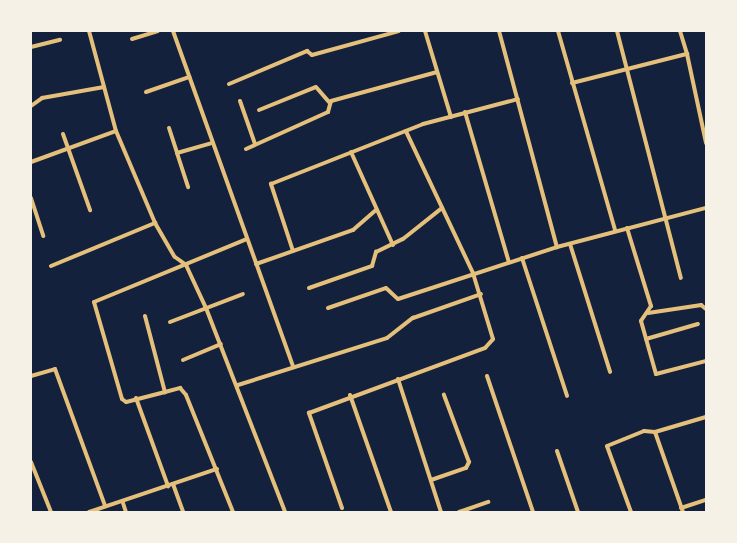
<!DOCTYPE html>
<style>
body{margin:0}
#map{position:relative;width:737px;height:543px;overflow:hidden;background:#14213d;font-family:Figtree,sans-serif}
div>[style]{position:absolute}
.minor>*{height:4px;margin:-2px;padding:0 2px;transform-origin:2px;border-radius:2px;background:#e5c07b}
span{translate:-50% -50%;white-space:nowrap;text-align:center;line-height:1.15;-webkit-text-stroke:5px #f6f1e7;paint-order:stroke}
.frame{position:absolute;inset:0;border:32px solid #f6f1e7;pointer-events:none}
</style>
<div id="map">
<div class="minor">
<i style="left:89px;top:31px;width:104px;rotate:74.9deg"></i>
<i style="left:116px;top:131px;width:100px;rotate:67deg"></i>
<i style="left:155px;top:223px;width:39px;rotate:60deg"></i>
<i style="left:175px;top:257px;width:14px;rotate:36deg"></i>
<i style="left:186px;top:265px;width:47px;rotate:65.1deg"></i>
<i style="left:206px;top:308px;width:219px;rotate:68.8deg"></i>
<i style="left:173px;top:31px;width:357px;rotate:70.3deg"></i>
<i style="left:425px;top:31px;width:90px;rotate:73.2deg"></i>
<i style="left:499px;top:31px;width:224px;rotate:75deg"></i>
<i style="left:558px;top:31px;width:207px;rotate:74deg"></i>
<i style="left:617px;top:31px;width:255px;rotate:75.5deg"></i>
<i style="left:680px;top:31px;width:24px;rotate:73deg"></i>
<i style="left:132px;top:39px;width:27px;rotate:-17deg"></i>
<i style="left:31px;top:47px;width:30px;rotate:-14deg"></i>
<i style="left:572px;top:83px;width:119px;rotate:-14.2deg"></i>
<i style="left:687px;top:54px;width:91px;rotate:77.9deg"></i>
<i style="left:229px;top:84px;width:85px;rotate:-22.9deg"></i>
<i style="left:307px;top:51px;width:6px;rotate:39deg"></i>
<i style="left:312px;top:55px;width:90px;rotate:-15.4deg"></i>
<i style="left:146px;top:92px;width:46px;rotate:-19.2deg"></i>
<i style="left:240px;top:101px;width:46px;rotate:70.8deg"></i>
<i style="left:31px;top:106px;width:14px;rotate:-36deg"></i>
<i style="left:42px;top:98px;width:63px;rotate:-10.1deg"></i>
<i style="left:259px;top:110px;width:61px;rotate:-22deg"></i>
<i style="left:316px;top:87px;width:20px;rotate:49deg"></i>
<i style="left:465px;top:112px;width:156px;rotate:73.7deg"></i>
<i style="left:169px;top:128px;width:26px;rotate:72deg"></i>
<i style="left:177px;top:153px;width:35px;rotate:-16deg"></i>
<i style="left:63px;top:134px;width:81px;rotate:70.4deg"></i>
<i style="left:246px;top:149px;width:90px;rotate:-24.3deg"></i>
<i style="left:328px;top:112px;width:11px;rotate:-75deg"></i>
<i style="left:331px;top:101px;width:110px;rotate:-15.3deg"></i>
<i style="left:351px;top:152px;width:102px;rotate:65.7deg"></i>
<i style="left:177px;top:153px;width:36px;rotate:72deg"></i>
<i style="left:31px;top:162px;width:90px;rotate:-20deg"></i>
<i style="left:31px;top:198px;width:40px;rotate:72deg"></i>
<i style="left:627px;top:228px;width:82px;rotate:72.9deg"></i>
<i style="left:651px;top:306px;width:18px;rotate:124deg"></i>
<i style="left:641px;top:321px;width:55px;rotate:74.2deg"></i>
<i style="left:656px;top:374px;width:52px;rotate:-14.6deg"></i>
<i style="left:570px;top:244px;width:134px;rotate:72.6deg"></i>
<i style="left:293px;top:251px;width:71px;rotate:-108.2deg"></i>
<i style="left:271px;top:184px;width:163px;rotate:-21.5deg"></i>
<i style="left:423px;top:124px;width:98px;rotate:-14.7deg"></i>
<i style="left:522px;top:258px;width:145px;rotate:71.9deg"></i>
<i style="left:256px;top:264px;width:103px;rotate:-19.3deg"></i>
<i style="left:353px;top:230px;width:30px;rotate:-41deg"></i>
<i style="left:51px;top:266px;width:113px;rotate:-22.5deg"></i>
<i style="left:309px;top:288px;width:67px;rotate:-19.2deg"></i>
<i style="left:372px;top:266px;width:15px;rotate:-74deg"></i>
<i style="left:376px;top:252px;width:30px;rotate:-26deg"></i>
<i style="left:403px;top:239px;width:50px;rotate:-38.5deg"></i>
<i style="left:328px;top:308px;width:61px;rotate:-19deg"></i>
<i style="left:386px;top:288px;width:16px;rotate:43deg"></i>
<i style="left:398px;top:299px;width:167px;rotate:-18.1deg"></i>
<i style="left:557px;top:247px;width:154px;rotate:-14.7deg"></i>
<i style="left:648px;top:313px;width:54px;rotate:-8.6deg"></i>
<i style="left:701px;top:305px;width:6px;rotate:39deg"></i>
<i style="left:145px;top:316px;width:79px;rotate:75.3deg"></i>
<i style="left:165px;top:392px;width:16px;rotate:-15deg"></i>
<i style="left:180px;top:388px;width:9px;rotate:49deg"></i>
<i style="left:186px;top:395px;width:126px;rotate:68.1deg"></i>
<i style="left:170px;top:322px;width:78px;rotate:-21deg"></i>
<i style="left:646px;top:339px;width:54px;rotate:-16.1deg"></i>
<i style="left:183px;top:360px;width:41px;rotate:-22.8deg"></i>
<i style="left:31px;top:376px;width:25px;rotate:-16deg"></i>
<i style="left:55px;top:369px;width:146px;rotate:69.9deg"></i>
<i style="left:487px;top:376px;width:144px;rotate:71.3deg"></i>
<i style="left:398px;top:379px;width:140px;rotate:72.1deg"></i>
<i style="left:238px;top:385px;width:156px;rotate:-17.5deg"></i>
<i style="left:387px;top:338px;width:33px;rotate:-38deg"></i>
<i style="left:413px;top:318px;width:72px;rotate:-19.4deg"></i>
<i style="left:165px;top:392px;width:40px;rotate:165.6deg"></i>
<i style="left:126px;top:402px;width:5px;rotate:-143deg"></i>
<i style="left:122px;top:399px;width:101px;rotate:-106.1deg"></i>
<i style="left:94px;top:302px;width:165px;rotate:-22.4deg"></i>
<i style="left:350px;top:395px;width:124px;rotate:70.7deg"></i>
<i style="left:136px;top:398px;width:94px;rotate:70deg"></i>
<i style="left:655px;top:432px;width:85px;rotate:70.7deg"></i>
<i style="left:557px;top:451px;width:65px;rotate:71deg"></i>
<i style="left:31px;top:462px;width:54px;rotate:68.2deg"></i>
<i style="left:431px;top:480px;width:37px;rotate:-19deg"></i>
<i style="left:466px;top:468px;width:7px;rotate:-63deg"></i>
<i style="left:469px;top:462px;width:72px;rotate:-110.5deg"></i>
<i style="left:173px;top:484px;width:30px;rotate:70deg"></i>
<i style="left:123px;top:503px;width:9px;rotate:72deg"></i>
<i style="left:342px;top:508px;width:101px;rotate:-109.2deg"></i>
<i style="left:309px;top:413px;width:188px;rotate:-20.3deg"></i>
<i style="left:485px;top:348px;width:12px;rotate:-48deg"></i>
<i style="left:493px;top:339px;width:69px;rotate:-106.9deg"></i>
<i style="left:473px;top:273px;width:157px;rotate:-115.3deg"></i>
<i style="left:681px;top:508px;width:26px;rotate:-18deg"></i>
<i style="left:89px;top:512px;width:135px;rotate:-18.6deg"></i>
<i style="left:459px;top:512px;width:31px;rotate:-19deg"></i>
<i style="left:631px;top:512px;width:70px;rotate:-110deg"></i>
<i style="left:607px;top:446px;width:40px;rotate:-22deg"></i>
<i style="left:644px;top:431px;width:11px;rotate:5deg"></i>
<i style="left:655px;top:432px;width:53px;rotate:-16.4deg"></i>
</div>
<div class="frame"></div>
</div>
